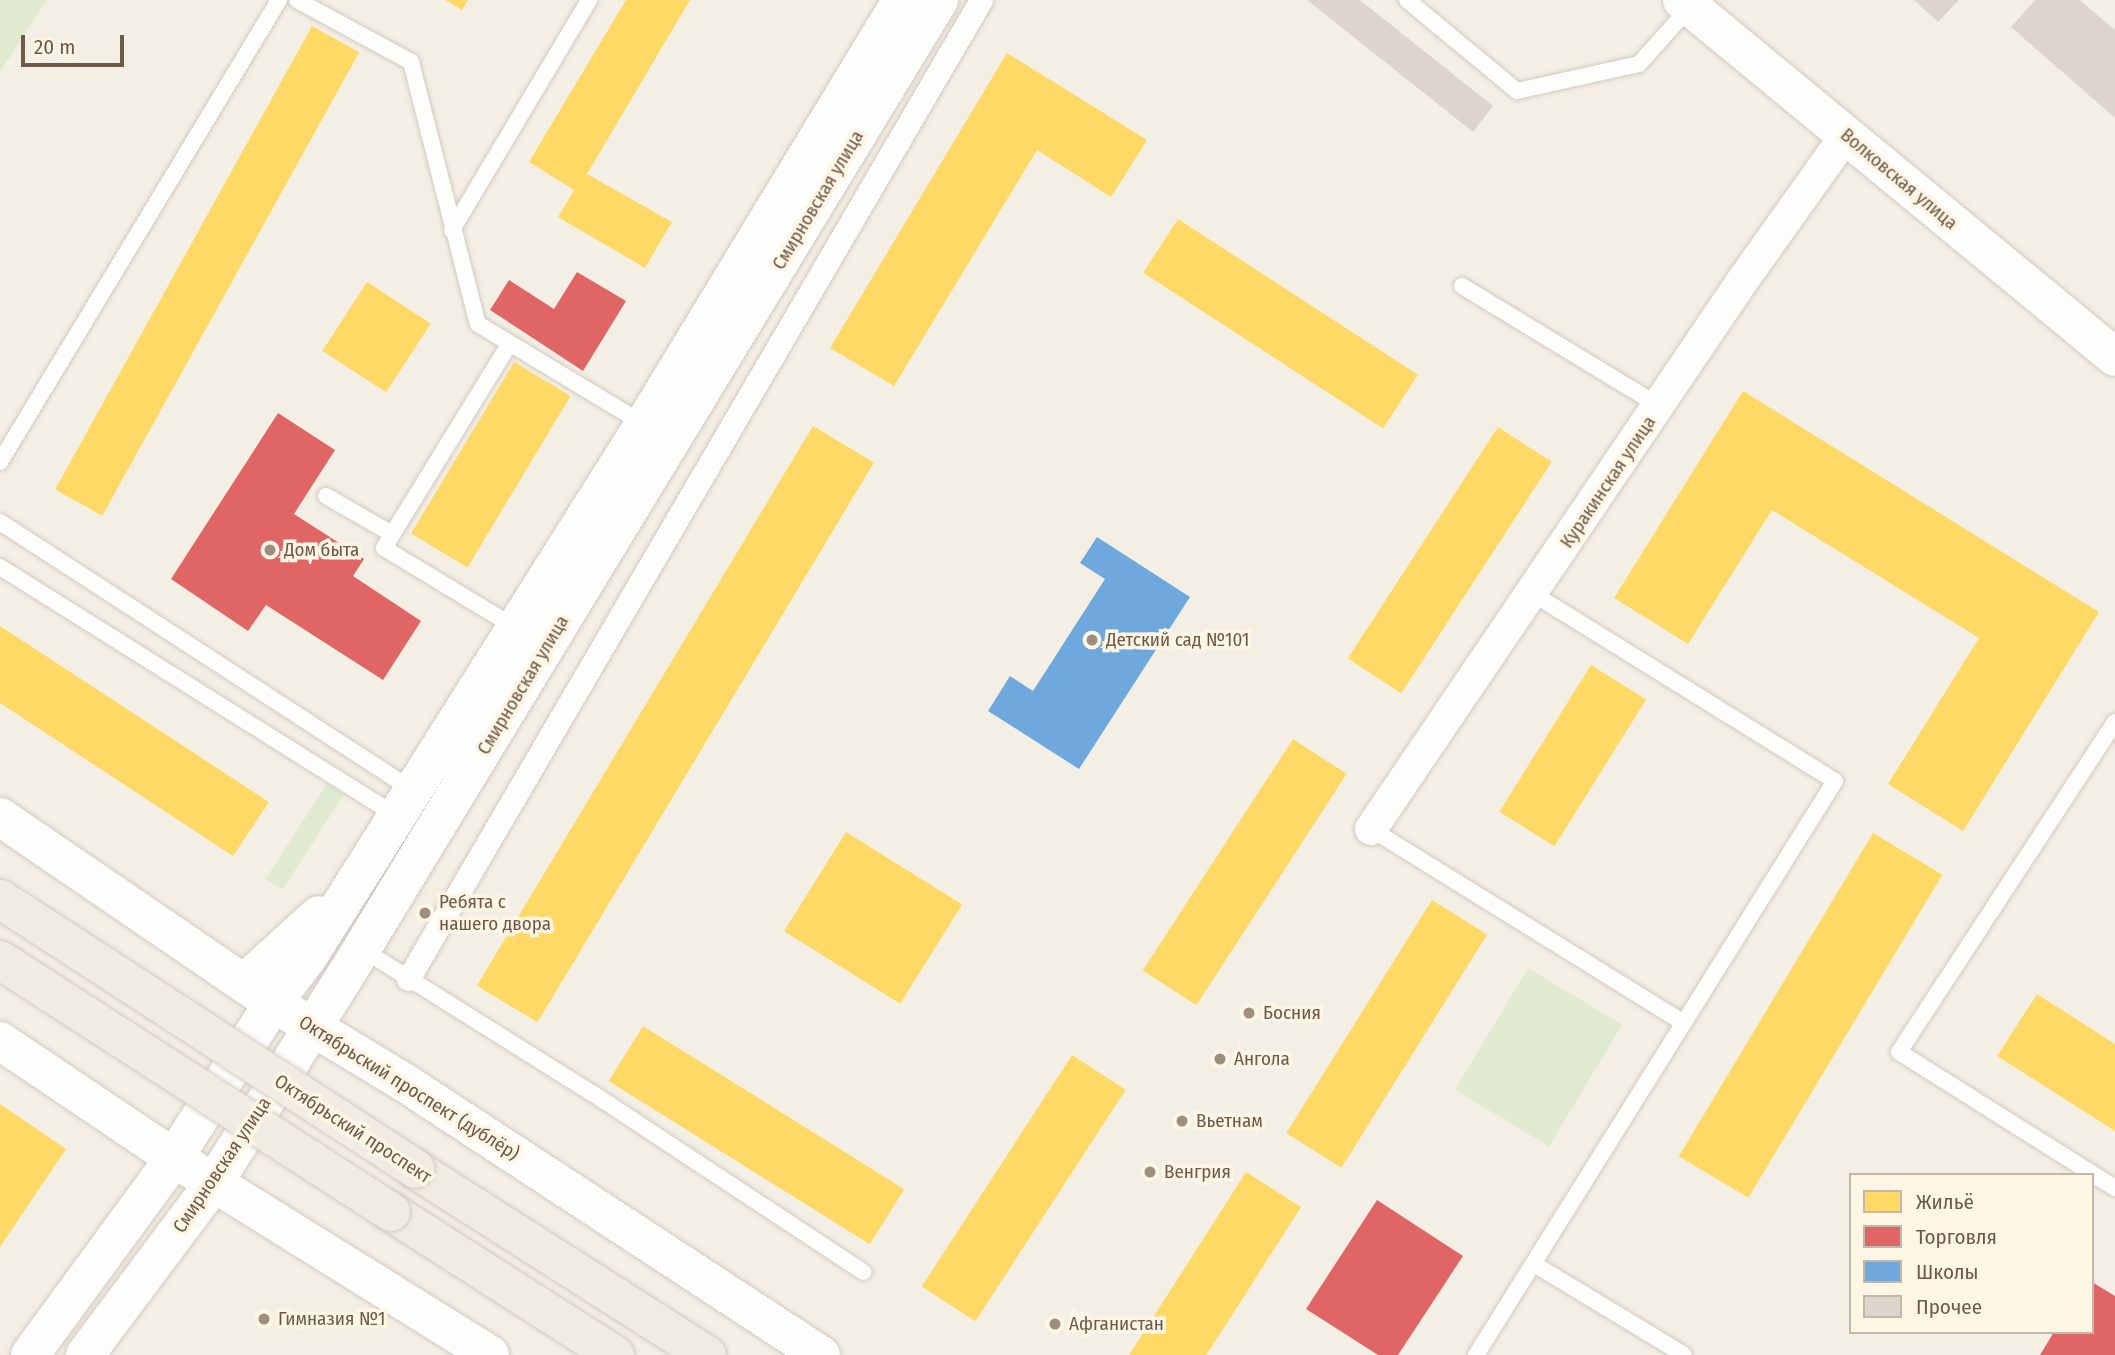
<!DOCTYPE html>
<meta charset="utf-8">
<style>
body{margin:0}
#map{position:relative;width:2115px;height:1355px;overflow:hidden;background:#f4efe5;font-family:"Fira Sans Condensed",sans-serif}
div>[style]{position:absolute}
.green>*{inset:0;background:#dfead0;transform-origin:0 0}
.homes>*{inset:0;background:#ffd966;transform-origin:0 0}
.shops>*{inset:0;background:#e06666}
.schools>*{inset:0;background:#6fa8dc}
.building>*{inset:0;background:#ddd5cb}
.roads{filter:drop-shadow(0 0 2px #d2cac2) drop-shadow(0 0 2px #d2cac2)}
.service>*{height:16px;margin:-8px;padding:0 8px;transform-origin:8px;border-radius:8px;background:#fdfdfb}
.pedestrian>*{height:23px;margin:-11.5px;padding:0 11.5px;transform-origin:11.5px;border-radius:11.5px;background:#fdfdfb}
.minor>*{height:32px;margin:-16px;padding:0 16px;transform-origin:16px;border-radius:16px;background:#fdfdfb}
.secondary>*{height:38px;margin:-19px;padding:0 19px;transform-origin:19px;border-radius:19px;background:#fdfdfb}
.primary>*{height:38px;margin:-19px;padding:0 19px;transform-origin:19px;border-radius:19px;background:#f0ece3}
.bridges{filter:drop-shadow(0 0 2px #d3cbc3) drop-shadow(0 0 2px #d3cbc3)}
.primary-bridge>*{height:38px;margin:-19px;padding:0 19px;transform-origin:19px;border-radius:19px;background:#f0ece3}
.dots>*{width:19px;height:19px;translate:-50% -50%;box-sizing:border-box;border:4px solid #fef6e5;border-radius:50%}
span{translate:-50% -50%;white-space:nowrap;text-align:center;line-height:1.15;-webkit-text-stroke:7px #fef6e5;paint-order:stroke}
.street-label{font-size:19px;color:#6f5949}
.poi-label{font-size:19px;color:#6f5949}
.left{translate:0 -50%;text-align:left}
.legend{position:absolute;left:1849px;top:1173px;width:245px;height:161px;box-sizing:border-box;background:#fef6e5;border:2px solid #c5b7a7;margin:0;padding:9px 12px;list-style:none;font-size:21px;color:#6f5949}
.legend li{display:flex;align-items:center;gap:14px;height:35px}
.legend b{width:35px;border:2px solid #c5b7a7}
.scale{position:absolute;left:21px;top:35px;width:103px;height:32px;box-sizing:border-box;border:4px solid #6f5949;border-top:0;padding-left:9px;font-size:21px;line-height:24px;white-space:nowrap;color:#6f5949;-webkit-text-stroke:5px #fef6e5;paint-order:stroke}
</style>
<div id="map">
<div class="green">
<i style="clip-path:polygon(0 0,47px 0,0 72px)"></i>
<i style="left:327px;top:784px;width:20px;height:113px;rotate:33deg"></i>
<i style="left:1528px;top:968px;width:110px;height:142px;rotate:31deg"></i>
</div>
<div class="homes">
<i style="clip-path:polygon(445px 0,468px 0,462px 10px)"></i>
<i style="clip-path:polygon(626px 0,690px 0,587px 174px,672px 222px,645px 268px,558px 217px,574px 190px,529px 162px)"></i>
<i style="left:312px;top:26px;width:54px;height:530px;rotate:29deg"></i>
<i style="clip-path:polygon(1007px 53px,1147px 140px,1111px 197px,1037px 150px,894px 386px,830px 348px)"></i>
<i style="left:1178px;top:219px;width:286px;height:64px;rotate:33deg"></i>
<i style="left:367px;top:282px;width:76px;height:82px;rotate:33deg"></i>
<i style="left:514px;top:362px;width:66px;height:200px;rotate:31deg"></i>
<i style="clip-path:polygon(1743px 391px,2099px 612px,1963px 831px,1888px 784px,1979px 638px,1772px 510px,1688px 644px,1614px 598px)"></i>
<i style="left:813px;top:426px;width:71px;height:653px;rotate:31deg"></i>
<i style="left:1498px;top:427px;width:64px;height:276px;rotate:33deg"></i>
<i style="clip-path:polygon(0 626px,269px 802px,233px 856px,0 703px)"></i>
<i style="left:1591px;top:665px;width:65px;height:173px;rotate:32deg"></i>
<i style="left:1293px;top:739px;width:64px;height:276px;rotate:33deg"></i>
<i style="left:846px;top:832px;width:137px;height:117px;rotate:32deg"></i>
<i style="left:1873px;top:833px;width:81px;height:377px;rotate:31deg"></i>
<i style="left:1432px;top:900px;width:65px;height:275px;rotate:32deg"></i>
<i style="clip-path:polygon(2037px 994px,2115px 1044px,2115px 1131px,1997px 1056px)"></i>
<i style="left:643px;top:1026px;width:308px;height:65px;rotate:32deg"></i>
<i style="left:1072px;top:1055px;width:64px;height:276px;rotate:33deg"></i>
<i style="clip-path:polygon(0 1104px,66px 1149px,0 1247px)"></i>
<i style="clip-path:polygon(1246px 1172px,1301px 1207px,1229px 1320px,1206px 1355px,1129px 1355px)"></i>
</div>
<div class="shops">
<i style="clip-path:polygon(577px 272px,626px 301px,583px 371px,490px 310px,509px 280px,554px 309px)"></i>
<i style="clip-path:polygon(278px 413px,335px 450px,294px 514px,364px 559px,353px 576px,421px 621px,383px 680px,266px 605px,248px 631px,171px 579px)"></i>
<i style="clip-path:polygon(1377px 1200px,1463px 1256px,1398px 1355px,1378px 1355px,1306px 1309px)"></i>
<i style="clip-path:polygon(2092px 1282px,2115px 1296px,2115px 1355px,2040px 1355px,2054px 1332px,2092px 1332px)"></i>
</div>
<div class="schools">
<i style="clip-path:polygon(1097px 537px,1190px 597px,1079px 769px,988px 711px,1010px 676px,1033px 691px,1105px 579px,1080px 563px)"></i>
</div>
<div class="building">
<i style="clip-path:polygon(1307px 0,1360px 0,1493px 106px,1473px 132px)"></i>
<i style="clip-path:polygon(1914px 0,1959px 0,1938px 22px)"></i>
<i style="clip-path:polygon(2035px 0,2080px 0,2115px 30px,2115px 118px,2011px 27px)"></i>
</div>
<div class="roads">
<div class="service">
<i style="left:297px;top:0;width:130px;rotate:28.5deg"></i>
<i style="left:411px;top:62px;width:270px;rotate:75.7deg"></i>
<i style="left:478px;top:324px;width:194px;rotate:31.1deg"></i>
<i style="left:1407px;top:0;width:143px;rotate:39.6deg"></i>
<i style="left:1517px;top:91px;width:125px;rotate:-12.5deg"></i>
<i style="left:1639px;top:64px;width:76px;rotate:-48.2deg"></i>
<i style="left:452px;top:230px;width:268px;rotate:-59.2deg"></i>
<i style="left:1462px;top:286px;width:231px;rotate:31.3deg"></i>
<i style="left:510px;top:343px;width:241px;rotate:121.6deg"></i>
<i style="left:384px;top:548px;width:154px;rotate:31.2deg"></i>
<i style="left:0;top:462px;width:540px;rotate:-58.87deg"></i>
<i style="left:326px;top:496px;width:76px;rotate:29.9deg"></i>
<i style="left:0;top:522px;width:492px;rotate:33deg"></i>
<i style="left:0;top:567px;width:470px;rotate:32.1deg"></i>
<i style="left:2115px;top:722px;width:394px;rotate:123.2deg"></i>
<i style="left:1899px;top:1052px;width:255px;rotate:32.2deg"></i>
<i style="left:1371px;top:829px;width:368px;rotate:31.8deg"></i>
<i style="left:362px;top:949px;width:271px;rotate:32.1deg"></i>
<i style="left:592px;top:1093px;width:325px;rotate:33.4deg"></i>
<i style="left:1534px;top:1264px;width:175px;rotate:31.2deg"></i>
<i style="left:1476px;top:1355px;width:677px;rotate:-57.98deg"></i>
<i style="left:1835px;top:781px;width:357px;rotate:-148.2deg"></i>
</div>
<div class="pedestrian">
<i style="left:408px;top:979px;width:1134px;rotate:-59.66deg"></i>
</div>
<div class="minor">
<i style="left:1371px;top:829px;width:663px;rotate:-55.88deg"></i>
<i style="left:1743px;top:280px;width:178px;rotate:-54.6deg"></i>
</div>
<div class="secondary">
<i style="left:1682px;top:0;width:561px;rotate:39.5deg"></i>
<i style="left:0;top:817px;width:330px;rotate:34.3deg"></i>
<i style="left:273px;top:1003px;width:154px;rotate:31.2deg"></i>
<i style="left:405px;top:1083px;width:497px;rotate:33.2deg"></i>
<i style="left:244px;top:983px;width:101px;rotate:-42.2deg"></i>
<i style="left:0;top:1041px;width:210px;rotate:33.9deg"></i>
<i style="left:174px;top:1158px;width:372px;rotate:31.9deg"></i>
<i style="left:30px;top:1355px;width:244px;rotate:-53.8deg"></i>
<i style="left:174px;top:1158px;width:184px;rotate:-57.4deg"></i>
<i style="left:273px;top:1003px;width:58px;rotate:-52.7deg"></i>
<i style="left:308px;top:957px;width:630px;rotate:-57.77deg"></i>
<i style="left:644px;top:424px;width:496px;rotate:-58.7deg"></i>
<i style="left:85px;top:1355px;width:217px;rotate:-53.2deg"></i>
<i style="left:215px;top:1181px;width:241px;rotate:-57.6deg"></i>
<i style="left:344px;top:978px;width:1145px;rotate:-58.68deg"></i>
</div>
<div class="primary">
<i style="left:415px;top:1169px;width:346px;rotate:32.5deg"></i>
<i style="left:391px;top:1212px;width:266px;rotate:32.6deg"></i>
</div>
</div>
<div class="bridges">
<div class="primary-bridge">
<i style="left:0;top:899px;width:495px;rotate:33deg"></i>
<i style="left:0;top:960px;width:465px;rotate:32.8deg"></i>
</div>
</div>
<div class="dots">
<i style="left:270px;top:550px;background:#9e8e80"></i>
<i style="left:1092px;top:640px;background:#9e8e80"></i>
<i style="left:425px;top:913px;background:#9e8e80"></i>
<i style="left:1249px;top:1013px;background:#9e8e80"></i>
<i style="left:1220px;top:1059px;background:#9e8e80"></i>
<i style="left:1182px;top:1121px;background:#9e8e80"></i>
<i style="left:1150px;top:1172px;background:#9e8e80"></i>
<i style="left:264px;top:1319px;background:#9e8e80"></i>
<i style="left:1055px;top:1324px;background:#9e8e80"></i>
</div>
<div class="street-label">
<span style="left:1899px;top:179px;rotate:40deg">Волковская улица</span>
<span style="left:818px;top:200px;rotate:-59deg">Смирновская улица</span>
<span style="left:1608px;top:482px;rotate:-56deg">Куракинская улица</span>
<span style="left:523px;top:685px;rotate:-59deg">Смирновская улица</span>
<span style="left:409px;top:1088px;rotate:32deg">Октябрьский проспект (дублёр)</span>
<span style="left:353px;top:1129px;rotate:33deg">Октябрьский проспект</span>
<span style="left:222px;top:1165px;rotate:-56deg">Смирновская улица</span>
</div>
<div class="poi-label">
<span class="left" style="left:284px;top:550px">Дом быта</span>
<span class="left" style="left:1106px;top:640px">Детский сад №101</span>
<span class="left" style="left:439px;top:913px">Ребята с<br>нашего двора</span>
<span class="left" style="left:1263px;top:1013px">Босния</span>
<span class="left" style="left:1234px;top:1059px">Ангола</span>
<span class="left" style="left:1196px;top:1121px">Вьетнам</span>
<span class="left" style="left:1164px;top:1172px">Венгрия</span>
<span class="left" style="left:278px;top:1319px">Гимназия №1</span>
<span class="left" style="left:1069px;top:1324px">Афганистан</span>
</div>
<ul class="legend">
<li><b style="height:19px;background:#ffd966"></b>Жильё</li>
<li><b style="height:19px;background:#e06666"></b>Торговля</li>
<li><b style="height:19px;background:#6fa8dc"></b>Школы</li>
<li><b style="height:19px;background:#ddd5cb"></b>Прочее</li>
</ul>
<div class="scale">20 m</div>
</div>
